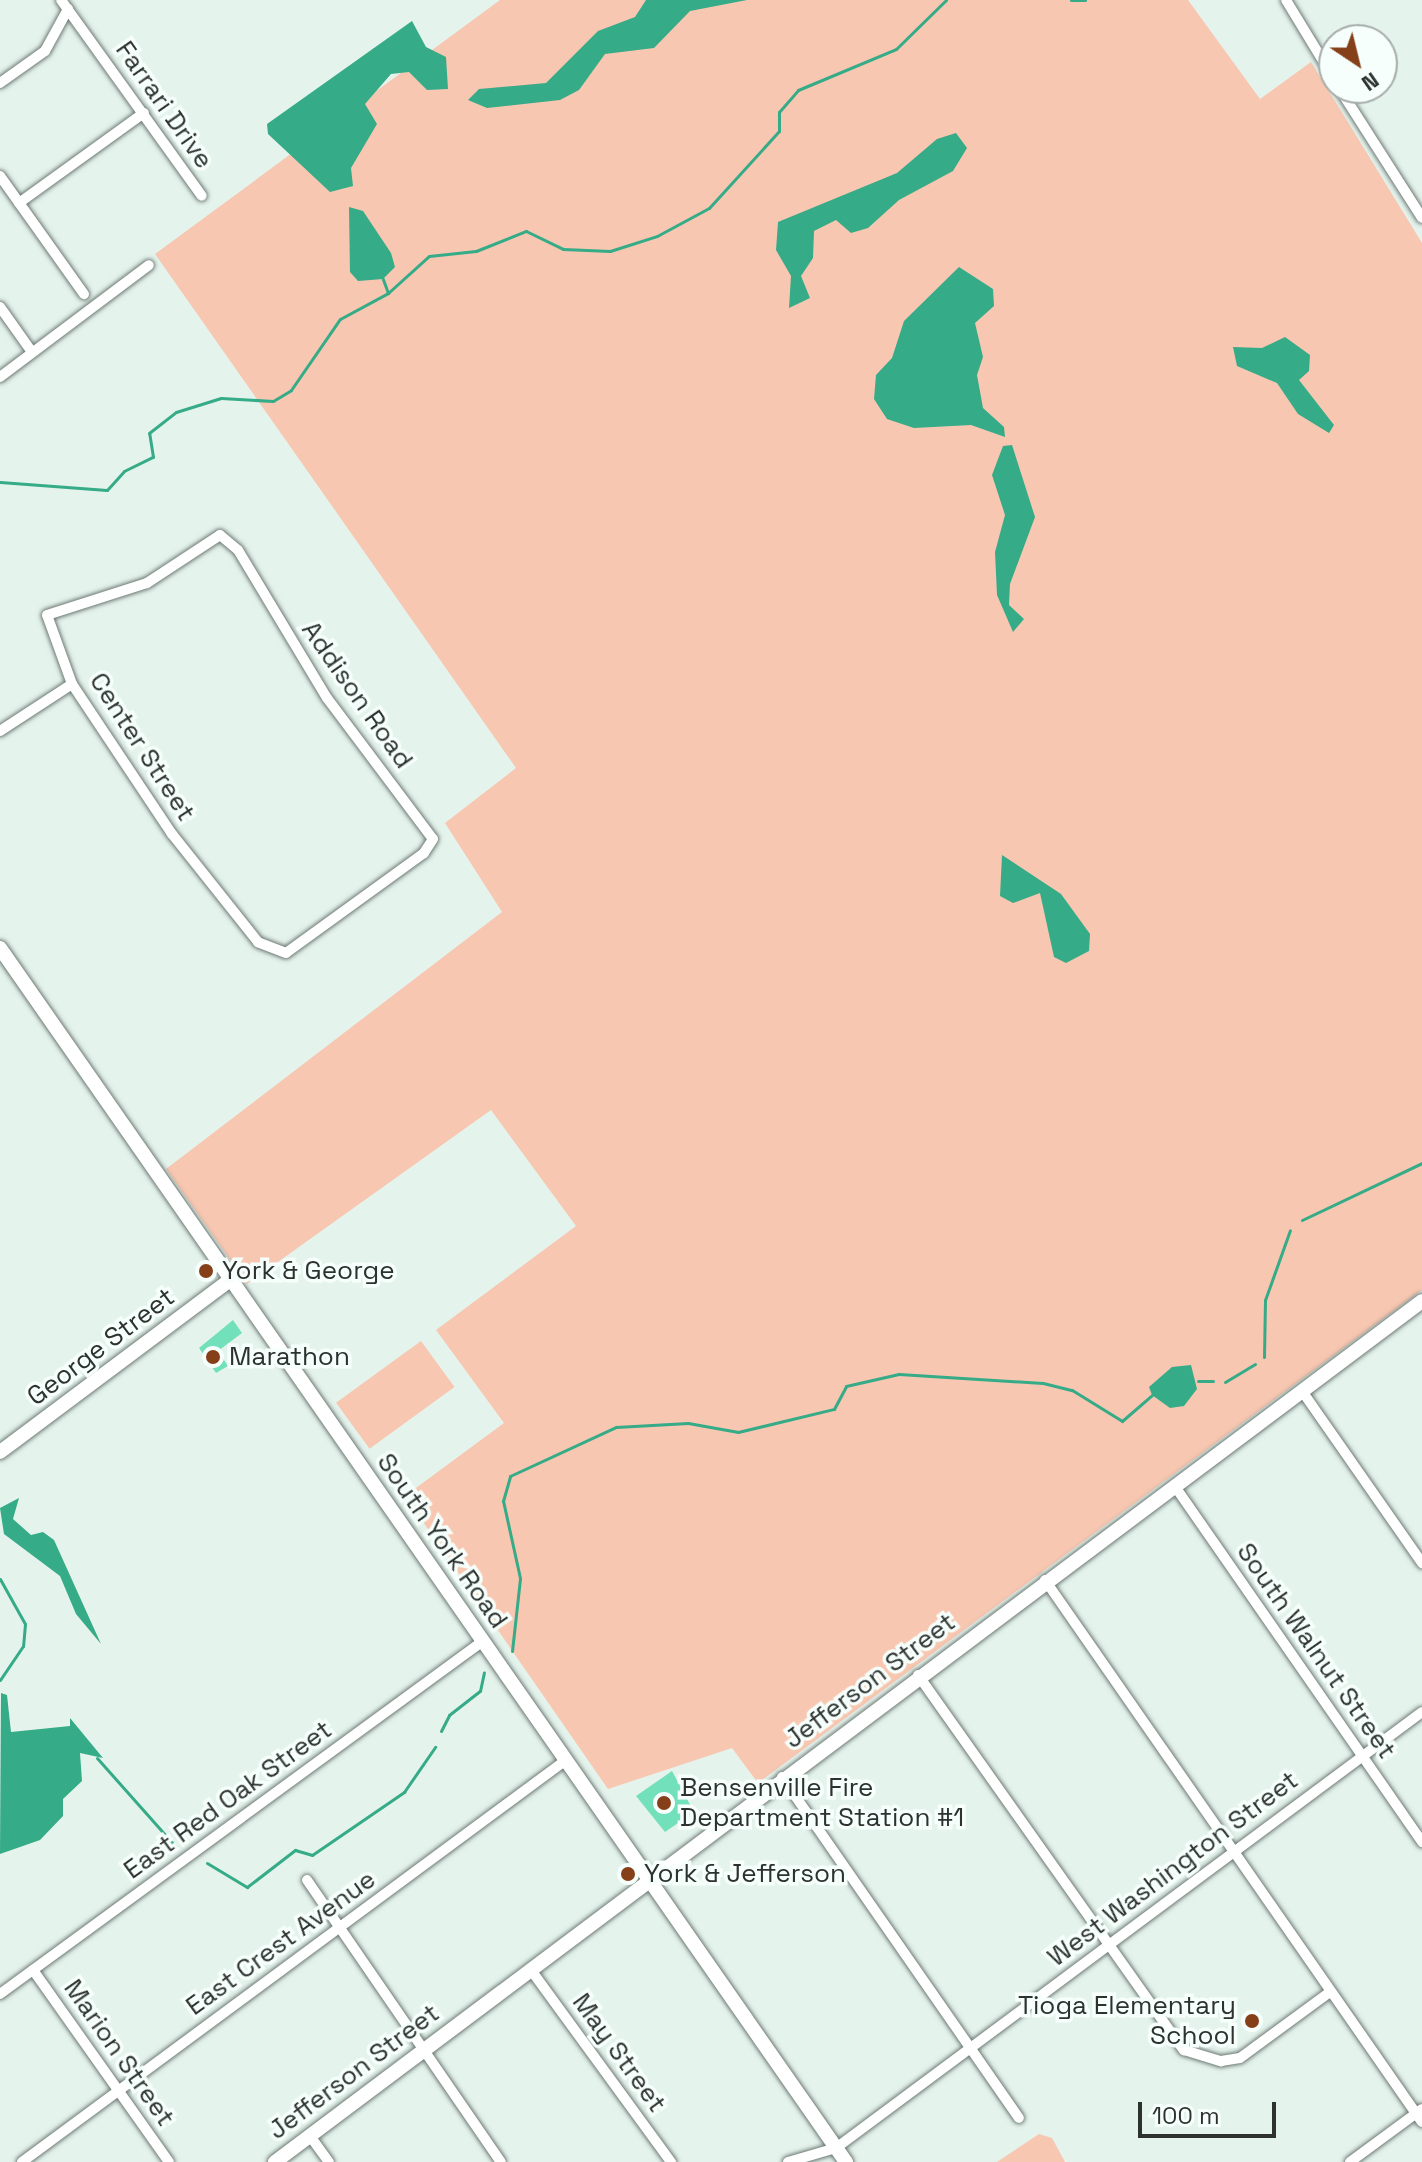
<!DOCTYPE html>
<style>
body{margin:0}
#map{position:relative;width:1422px;height:2162px;overflow:hidden;background:#e5f3ed;font-family:"Space Grotesk",sans-serif}
div>[style]{position:absolute}
.green>*{inset:0;background:#f7c7b1;transform-origin:0 0}
.water>*{inset:0;background:#35ab87}
.stream>*{height:3px;margin:-1.5px;padding:0 1.5px;transform-origin:1.5px;border-radius:1.5px;background:#35ab87}
.building>*{inset:0;background:#72e1bb}
.roads{filter:drop-shadow(0 0 2px #6e7a75) drop-shadow(0 0 2px #6e7a75)}
.street>*{height:10px;margin:-5px;padding:0 5px;transform-origin:5px;border-radius:5px;background:#fff}
.secondary>*{height:14px;margin:-7px;padding:0 7px;transform-origin:7px;border-radius:7px;background:#fff}
.dots>*{width:22px;height:22px;translate:-50% -50%;box-sizing:border-box;border:4px solid #f6fffb;border-radius:50%}
span{translate:-50% -50%;white-space:nowrap;text-align:center;line-height:1.15;-webkit-text-stroke:7px #f6fffb;paint-order:stroke}
.street-label{font-size:26px;color:#2d3230}
.poi-label{font-size:26px;color:#2d3230}
.left{translate:0 -50%;text-align:left}
.right{translate:-100% -50%;text-align:right}
.north{position:absolute;left:1318px;top:24px;width:80px;height:80px;box-sizing:border-box;background:#f6fffb;border:2px solid #a6adaa;border-radius:50%;rotate:145deg;font-size:22px;font-weight:700;line-height:32px;text-align:center;color:#2d3230}
.north::after{content:'';display:block;margin:auto;width:28px;height:36px;background:#853f19;clip-path:polygon(50% 0,100% 100%,50% 72%,0 100%)}
.scale{position:absolute;left:1138px;top:2102px;width:138px;height:36px;box-sizing:border-box;border:4px solid #2d3230;border-top:0;padding-left:10px;font-size:24px;line-height:28px;white-space:nowrap;color:#2d3230;-webkit-text-stroke:6px #f6fffb;paint-order:stroke}
</style>
<div id="map">
<div class="green">
<i style="clip-path:polygon(500px 0,1188px 0,1260px 99px,1311px 62px,1422px 243px,1422px 1290px,758px 1783px,732px 1748px,608px 1789px,405px 1496px,504px 1423px,436px 1330px,576px 1226px,491px 1110px,247px 1284px,166px 1169px,502px 912px,445px 823px,516px 768px,155px 254px)"></i>
<i style="left:421px;top:1341px;width:57px;height:105px;rotate:54deg"></i>
<i style="clip-path:polygon(1039px 2134px,1052px 2138px,1065px 2162px,997px 2162px)"></i>
</div>
<div class="water">
<i style="clip-path:polygon(646px 0,747px 0,690px 11px,654px 48px,605px 54px,579px 90px,560px 100px,487px 108px,468px 100px,479px 89px,546px 83px,598px 31px,635px 17px)"></i>
<i style="clip-path:polygon(412px 21px,426px 47px,446px 57px,448px 89px,427px 90px,409px 72px,391px 74px,365px 104px,377px 124px,351px 168px,353px 186px,330px 192px,268px 134px,267px 124px)"></i>
<i style="clip-path:polygon(956px 133px,967px 148px,953px 171px,899px 200px,868px 228px,851px 233px,836px 220px,814px 231px,813px 258px,801px 276px,810px 298px,789px 308px,791px 276px,776px 250px,778px 222px,897px 173px,937px 139px)"></i>
<i style="clip-path:polygon(349px 207px,363px 211px,391px 253px,395px 267px,383px 279px,358px 281px,350px 272px)"></i>
<i style="clip-path:polygon(959px 267px,993px 289px,994px 306px,975px 323px,983px 357px,977px 375px,983px 408px,1004px 427px,1005px 437px,971px 425px,914px 428px,887px 419px,874px 399px,876px 375px,892px 358px,904px 321px)"></i>
<i style="clip-path:polygon(1285px 337px,1310px 355px,1309px 371px,1299px 380px,1334px 425px,1329px 433px,1298px 414px,1277px 383px,1237px 366px,1233px 347px,1262px 348px)"></i>
<i style="clip-path:polygon(1012px 445px,1035px 517px,1010px 584px,1009px 605px,1024px 619px,1013px 632px,997px 595px,995px 552px,1005px 515px,992px 475px,1003px 446px)"></i>
<i style="clip-path:polygon(1002px 855px,1061px 894px,1090px 934px,1089px 951px,1066px 963px,1054px 957px,1040px 893px,1013px 903px,1000px 896px)"></i>
<i style="clip-path:polygon(1191px 1365px,1197px 1389px,1184px 1406px,1170px 1408px,1152px 1395px,1149px 1387px,1172px 1367px)"></i>
<i style="clip-path:polygon(19px 1498px,13px 1519px,31px 1535px,43px 1532px,54px 1540px,101px 1644px,76px 1614px,60px 1576px,4px 1534px,0 1508px)"></i>
<i style="clip-path:polygon(1px 1693px,7px 1695px,11px 1732px,70px 1726px,70px 1718px,103px 1758px,80px 1753px,82px 1781px,63px 1799px,63px 1816px,40px 1840px,0 1854px)"></i>
</div>
<div class="stream">
<i style="left:1071px;top:0;width:14px"></i>
<i style="left:388px;top:293px;width:55px;rotate:-42.1deg"></i>
<i style="left:429px;top:256px;width:47px;rotate:-6.1deg"></i>
<i style="left:476px;top:251px;width:54px;rotate:-21.8deg"></i>
<i style="left:526px;top:231px;width:41px;rotate:25.9deg"></i>
<i style="left:563px;top:249px;width:47px;rotate:2.4deg"></i>
<i style="left:610px;top:251px;width:49px;rotate:-17.7deg"></i>
<i style="left:657px;top:236px;width:59px;rotate:-28.3deg"></i>
<i style="left:709px;top:208px;width:104px;rotate:-47.7deg"></i>
<i style="left:779px;top:131px;width:19px;rotate:-90deg"></i>
<i style="left:779px;top:112px;width:29px;rotate:-49deg"></i>
<i style="left:798px;top:90px;width:106px;rotate:-22.7deg"></i>
<i style="left:896px;top:49px;width:70px;rotate:-44.4deg"></i>
<i style="left:0;top:482px;width:107px;rotate:4.3deg"></i>
<i style="left:107px;top:490px;width:25px;rotate:-48deg"></i>
<i style="left:124px;top:471px;width:32px;rotate:-26deg"></i>
<i style="left:153px;top:457px;width:24px;rotate:-99deg"></i>
<i style="left:149px;top:433px;width:34px;rotate:-38deg"></i>
<i style="left:176px;top:412px;width:47px;rotate:-17.3deg"></i>
<i style="left:221px;top:398px;width:52px;rotate:3.3deg"></i>
<i style="left:273px;top:401px;width:21px;rotate:-31deg"></i>
<i style="left:291px;top:390px;width:86px;rotate:-55.4deg"></i>
<i style="left:340px;top:319px;width:55px;rotate:-28.4deg"></i>
<i style="left:388px;top:293px;width:15px;rotate:-110deg"></i>
<i style="left:1302px;top:1220px;width:133px;rotate:-25.4deg"></i>
<i style="left:1264px;top:1357px;width:57px;rotate:-89deg"></i>
<i style="left:1265px;top:1300px;width:74px;rotate:-70.3deg"></i>
<i style="left:1198px;top:1381px;width:15px"></i>
<i style="left:1225px;top:1382px;width:35px;rotate:-31deg"></i>
<i style="left:0;top:1579px;width:51px;rotate:60.9deg"></i>
<i style="left:25px;top:1624px;width:22px;rotate:95deg"></i>
<i style="left:23px;top:1646px;width:41px;rotate:124.1deg"></i>
<i style="left:512px;top:1651px;width:73px;rotate:-83.7deg"></i>
<i style="left:520px;top:1578px;width:79px;rotate:-102.4deg"></i>
<i style="left:503px;top:1501px;width:26px;rotate:-74deg"></i>
<i style="left:510px;top:1476px;width:117px;rotate:-24.8deg"></i>
<i style="left:616px;top:1427px;width:72px;rotate:-3.2deg"></i>
<i style="left:688px;top:1423px;width:51px;rotate:10.2deg"></i>
<i style="left:738px;top:1432px;width:99px;rotate:-13.5deg"></i>
<i style="left:834px;top:1409px;width:26px;rotate:-62deg"></i>
<i style="left:846px;top:1386px;width:54px;rotate:-12.8deg"></i>
<i style="left:899px;top:1374px;width:144px;rotate:3.6deg"></i>
<i style="left:1043px;top:1383px;width:30px;rotate:14deg"></i>
<i style="left:1072px;top:1390px;width:59px;rotate:31.8deg"></i>
<i style="left:1122px;top:1421px;width:40px;rotate:-41deg"></i>
<i style="left:441px;top:1731px;width:18px;rotate:-63deg"></i>
<i style="left:449px;top:1715px;width:39px;rotate:-38deg"></i>
<i style="left:480px;top:1691px;width:19px;rotate:-78deg"></i>
<i style="left:97px;top:1758px;width:119px;rotate:48.4deg"></i>
<i style="left:207px;top:1863px;width:47px;rotate:31deg"></i>
<i style="left:247px;top:1887px;width:61px;rotate:-37.6deg"></i>
<i style="left:295px;top:1850px;width:18px;rotate:16deg"></i>
<i style="left:312px;top:1855px;width:112px;rotate:-34.4deg"></i>
<i style="left:404px;top:1792px;width:55px;rotate:-55.4deg"></i>
</div>
<div class="building">
<i style="clip-path:polygon(233px 1320px,242px 1333px,218px 1351px,228px 1366px,216px 1373px,199px 1348px)"></i>
<i style="clip-path:polygon(672px 1771px,694px 1812px,665px 1832px,636px 1796px)"></i>
</div>
<div class="roads">
<div class="street">
<i style="left:61px;top:0;width:241px;rotate:54.3deg"></i>
<i style="left:1286px;top:0;width:92px;rotate:58.7deg"></i>
<i style="left:0;top:83px;width:55px;rotate:-35.4deg"></i>
<i style="left:45px;top:51px;width:48px;rotate:-61.3deg"></i>
<i style="left:1339px;top:88px;width:154px;rotate:57.4deg"></i>
<i style="left:0;top:176px;width:145px;rotate:54.6deg"></i>
<i style="left:19px;top:203px;width:154px;rotate:-35.8deg"></i>
<i style="left:0;top:307px;width:55px;rotate:54.6deg"></i>
<i style="left:0;top:377px;width:186px;rotate:-36.9deg"></i>
<i style="left:220px;top:535px;width:23px;rotate:40deg"></i>
<i style="left:238px;top:550px;width:173px;rotate:59deg"></i>
<i style="left:327px;top:698px;width:176px;rotate:53.1deg"></i>
<i style="left:433px;top:839px;width:17px;rotate:123deg"></i>
<i style="left:424px;top:853px;width:170px;rotate:144.1deg"></i>
<i style="left:286px;top:953px;width:30px;rotate:-159deg"></i>
<i style="left:258px;top:942px;width:138px;rotate:-128.5deg"></i>
<i style="left:172px;top:834px;width:180px;rotate:-123.7deg"></i>
<i style="left:72px;top:684px;width:73px;rotate:-109.9deg"></i>
<i style="left:47px;top:615px;width:105px;rotate:-17.7deg"></i>
<i style="left:147px;top:583px;width:87px;rotate:-33.3deg"></i>
<i style="left:0;top:731px;width:86px;rotate:-33.1deg"></i>
<i style="left:1302px;top:1391px;width:210px;rotate:55.1deg"></i>
<i style="left:1174px;top:1485px;width:435px;rotate:55.2deg"></i>
<i style="left:1045px;top:1580px;width:660px;rotate:55.18deg"></i>
<i style="left:918px;top:1675px;width:460px;rotate:54.7deg"></i>
<i style="left:1184px;top:2050px;width:39px;rotate:17deg"></i>
<i style="left:1221px;top:2061px;width:19px;rotate:-9deg"></i>
<i style="left:1240px;top:2058px;width:112px;rotate:-36.3deg"></i>
<i style="left:782px;top:1777px;width:415px;rotate:55.2deg"></i>
<i style="left:307px;top:1880px;width:342px;rotate:55.5deg"></i>
<i style="left:33px;top:1970px;width:235px;rotate:54.7deg"></i>
<i style="left:531px;top:1970px;width:238px;rotate:53.9deg"></i>
<i style="left:0;top:1994px;width:598px;rotate:-36.16deg"></i>
<i style="left:310px;top:2136px;width:32px;rotate:54deg"></i>
<i style="left:22px;top:2162px;width:676px;rotate:-36.46deg"></i>
<i style="left:788px;top:2162px;width:50px;rotate:-16.3deg"></i>
<i style="left:836px;top:2148px;width:730px;rotate:-36.65deg"></i>
<i style="left:1350px;top:2162px;width:89px;rotate:-36.4deg"></i>
</div>
<div class="secondary">
<i style="left:0;top:948px;width:1480px;rotate:55.13deg"></i>
<i style="left:0;top:1452px;width:287px;rotate:-36.8deg"></i>
<i style="left:275px;top:2162px;width:1434px;rotate:-36.89deg"></i>
</div>
</div>
<div class="dots">
<i style="left:206px;top:1271px;background:#853f19"></i>
<i style="left:213px;top:1357px;background:#853f19"></i>
<i style="left:664px;top:1803px;background:#853f19"></i>
<i style="left:628px;top:1874px;background:#853f19"></i>
<i style="left:1252px;top:2021px;background:#853f19"></i>
</div>
<div class="street-label">
<span style="left:164px;top:105px;rotate:55deg">Farrari Drive</span>
<span style="left:357px;top:695px;rotate:55deg">Addison Road</span>
<span style="left:142px;top:747px;rotate:57deg">Center Street</span>
<span style="left:101px;top:1347px;rotate:-37deg">George Street</span>
<span style="left:442px;top:1541px;rotate:55deg">South York Road</span>
<span style="left:1316px;top:1651px;rotate:55deg">South Walnut Street</span>
<span style="left:870px;top:1681px;rotate:-37deg">Jefferson Street</span>
<span style="left:228px;top:1800px;rotate:-36deg">East Red Oak Street</span>
<span style="left:1173px;top:1869px;rotate:-37deg">West Washington Street</span>
<span style="left:281px;top:1943px;rotate:-36deg">East Crest Avenue</span>
<span style="left:119px;top:2053px;rotate:55deg">Marion Street</span>
<span style="left:619px;top:2053px;rotate:54deg">May Street</span>
<span style="left:354px;top:2072px;rotate:-37deg">Jefferson Street</span>
</div>
<div class="poi-label">
<span class="left" style="left:222px;top:1271px">York &amp; George</span>
<span class="left" style="left:229px;top:1357px">Marathon</span>
<span class="left" style="left:680px;top:1803px">Bensenville Fire<br>Department Station #1</span>
<span class="left" style="left:644px;top:1874px">York &amp; Jefferson</span>
<span class="right" style="left:1236px;top:2021px">Tioga Elementary<br>School</span>
</div>
<div class="north">N</div>
<div class="scale">100 m</div>
</div>
